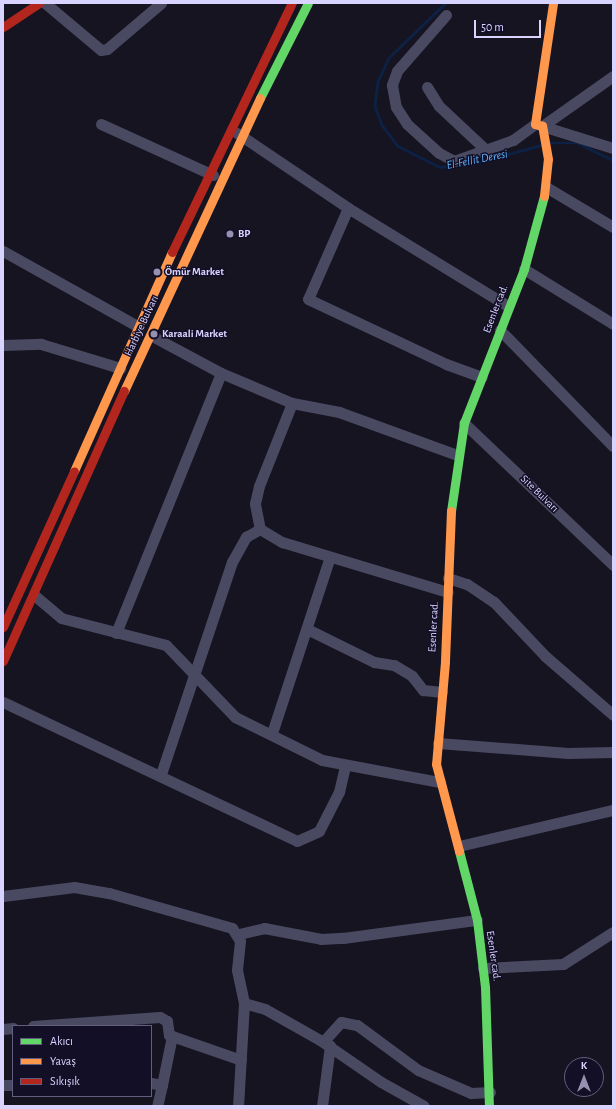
<!DOCTYPE html>
<meta charset="utf-8">
<style>
body{margin:0}
#map{position:relative;width:616px;height:1109px;overflow:hidden;background:#161421;font-family:"Alegreya Sans",sans-serif}
div>[style]{position:absolute}
.stream>*{height:2.5px;margin:-1.25px;padding:0 1.25px;transform-origin:1.25px;border-radius:1.25px;background:#0d2144}
.street>*{height:11px;margin:-5.5px;padding:0 5.5px;transform-origin:5.5px;border-radius:5.5px;background:#4a4962}
.fast>*{height:9px;margin:-4.5px;padding:0 4.5px;transform-origin:4.5px;border-radius:4.5px;background:#63d668}
.slow>*{height:9px;margin:-4.5px;padding:0 4.5px;transform-origin:4.5px;border-radius:4.5px;background:#ff974d}
.jam>*{height:9px;margin:-4.5px;padding:0 4.5px;transform-origin:4.5px;border-radius:4.5px;background:#b3261e}
.dots>*{width:11px;height:11px;translate:-50% -50%;box-sizing:border-box;border:2px solid #130f26;border-radius:50%}
span{translate:-50% -50%;white-space:nowrap;text-align:center;line-height:1.15;-webkit-text-stroke:3px #130f26;paint-order:stroke}
.poi-label{font-size:11px;color:#d9d4ff;font-weight:700}
.left{translate:0 -50%;text-align:left}
.street-label{font-size:11px;color:#d9d4ff}
.water-label{font-size:12px;color:#62b6ff;font-style:italic}
.frame{position:absolute;inset:0;border:4px solid #d9d4ff;pointer-events:none}
.legend{position:absolute;left:12px;top:1025px;width:140px;height:72px;box-sizing:border-box;background:#130f26;border:1px solid #625e7d;margin:0;padding:5px 7px;list-style:none;font-size:12px;color:#d9d4ff}
.legend li{display:flex;align-items:center;gap:8px;height:20px}
.legend b{width:20px;border:1px solid #625e7d}
.north{position:absolute;left:564px;top:1057px;width:40px;height:40px;box-sizing:border-box;background:#130f26;border:1px solid #625e7d;border-radius:50%;rotate:0deg;font-size:11px;font-weight:700;line-height:16px;text-align:center;color:#d9d4ff}
.north::after{content:'';display:block;margin:auto;width:14px;height:18px;background:#9591b1;clip-path:polygon(50% 0,100% 100%,50% 72%,0 100%)}
.scale{position:absolute;left:474px;top:20px;width:67px;height:18px;box-sizing:border-box;border:2px solid #d9d4ff;border-top:0;padding-left:5px;font-size:12px;line-height:14px;white-space:nowrap;color:#d9d4ff;-webkit-text-stroke:3px #130f26;paint-order:stroke}
</style>
<div id="map">
<div class="stream">
<i style="left:446px;top:3px;width:79px;rotate:136deg"></i>
<i style="left:389px;top:58px;width:26px;rotate:115deg"></i>
<i style="left:378px;top:82px;width:24px;rotate:97deg"></i>
<i style="left:375px;top:106px;width:20px;rotate:70deg"></i>
<i style="left:382px;top:125px;width:26px;rotate:53deg"></i>
<i style="left:398px;top:146px;width:47px;rotate:26.6deg"></i>
<i style="left:440px;top:167px;width:36px;rotate:-6deg"></i>
<i style="left:476px;top:163px;width:67px;rotate:-15.5deg"></i>
<i style="left:549px;top:143px;width:29px"></i>
<i style="left:578px;top:143px;width:39px;rotate:26deg"></i>
</div>
<div class="street">
<i style="left:45px;top:3px;width:73px;rotate:40deg"></i>
<i style="left:101px;top:50px;width:6px;rotate:-9deg"></i>
<i style="left:107px;top:49px;width:71px;rotate:-40.4deg"></i>
<i style="left:446px;top:15px;width:74px;rotate:131.2deg"></i>
<i style="left:397px;top:71px;width:15px;rotate:110deg"></i>
<i style="left:392px;top:85px;width:22px;rotate:80deg"></i>
<i style="left:396px;top:107px;width:20px;rotate:57deg"></i>
<i style="left:407px;top:124px;width:43px;rotate:42.2deg"></i>
<i style="left:439px;top:153px;width:17px;rotate:28deg"></i>
<i style="left:454px;top:161px;width:63px;rotate:-19.6deg"></i>
<i style="left:513px;top:140px;width:27px;rotate:-36deg"></i>
<i style="left:613px;top:76px;width:87px;rotate:144.8deg"></i>
<i style="left:542px;top:126px;width:74px;rotate:17.2deg"></i>
<i style="left:427px;top:87px;width:22px;rotate:58deg"></i>
<i style="left:439px;top:106px;width:64px;rotate:43.1deg"></i>
<i style="left:101px;top:124px;width:123px;rotate:24.5deg"></i>
<i style="left:237px;top:133px;width:134px;rotate:34deg"></i>
<i style="left:348px;top:208px;width:188px;rotate:31.5deg"></i>
<i style="left:546px;top:187px;width:78px;rotate:30.8deg"></i>
<i style="left:348px;top:208px;width:99px;rotate:113.7deg"></i>
<i style="left:308px;top:299px;width:153px;rotate:25.2deg"></i>
<i style="left:446px;top:364px;width:38px;rotate:20deg"></i>
<i style="left:3px;top:251px;width:156px;rotate:29.2deg"></i>
<i style="left:524px;top:269px;width:105px;rotate:31.7deg"></i>
<i style="left:500px;top:330px;width:162px;rotate:45.8deg"></i>
<i style="left:152px;top:336px;width:78px;rotate:28.2deg"></i>
<i style="left:221px;top:373px;width:77px;rotate:22.9deg"></i>
<i style="left:292px;top:403px;width:48px;rotate:10.8deg"></i>
<i style="left:339px;top:412px;width:126px;rotate:20deg"></i>
<i style="left:3px;top:345px;width:38px;rotate:-2deg"></i>
<i style="left:41px;top:344px;width:83px;rotate:16.9deg"></i>
<i style="left:292px;top:403px;width:89px;rotate:111.7deg"></i>
<i style="left:259px;top:486px;width:18px;rotate:103deg"></i>
<i style="left:255px;top:504px;width:25px;rotate:79deg"></i>
<i style="left:260px;top:529px;width:26px;rotate:31deg"></i>
<i style="left:282px;top:542px;width:173px;rotate:16.8deg"></i>
<i style="left:464px;top:423px;width:206px;rotate:43.6deg"></i>
<i style="left:448px;top:578px;width:20px;rotate:18deg"></i>
<i style="left:467px;top:584px;width:32px;rotate:34deg"></i>
<i style="left:494px;top:602px;width:74px;rotate:46.6deg"></i>
<i style="left:545px;top:656px;width:90px;rotate:40.9deg"></i>
<i style="left:34px;top:595px;width:35px;rotate:40deg"></i>
<i style="left:61px;top:618px;width:108px;rotate:14.4deg"></i>
<i style="left:166px;top:645px;width:100px;rotate:46.2deg"></i>
<i style="left:235px;top:717px;width:97px;rotate:26.3deg"></i>
<i style="left:322px;top:760px;width:120px;rotate:10.6deg"></i>
<i style="left:307px;top:629px;width:75px;rotate:26.2deg"></i>
<i style="left:374px;top:662px;width:20px;rotate:9deg"></i>
<i style="left:394px;top:665px;width:21px;rotate:31deg"></i>
<i style="left:412px;top:676px;width:18px;rotate:52deg"></i>
<i style="left:423px;top:690px;width:19px;rotate:6deg"></i>
<i style="left:116px;top:633px;width:280px;rotate:-68deg"></i>
<i style="left:3px;top:702px;width:325px;rotate:25.3deg"></i>
<i style="left:297px;top:841px;width:24px;rotate:-24deg"></i>
<i style="left:319px;top:831px;width:44px;rotate:-62.9deg"></i>
<i style="left:339px;top:792px;width:26px;rotate:-77deg"></i>
<i style="left:272px;top:733px;width:185px;rotate:-71.8deg"></i>
<i style="left:438px;top:743px;width:130px;rotate:4.4deg"></i>
<i style="left:568px;top:753px;width:45px;rotate:-1.3deg"></i>
<i style="left:161px;top:774px;width:224px;rotate:-71.5deg"></i>
<i style="left:232px;top:562px;width:29px;rotate:-61deg"></i>
<i style="left:246px;top:537px;width:16px;rotate:-30deg"></i>
<i style="left:459px;top:846px;width:158px;rotate:-13.2deg"></i>
<i style="left:3px;top:896px;width:72px;rotate:-7.2deg"></i>
<i style="left:74px;top:887px;width:36px;rotate:10deg"></i>
<i style="left:109px;top:893px;width:128px;rotate:15.9deg"></i>
<i style="left:232px;top:928px;width:15px;rotate:58deg"></i>
<i style="left:240px;top:941px;width:29px;rotate:96deg"></i>
<i style="left:237px;top:970px;width:34px;rotate:78deg"></i>
<i style="left:244px;top:1003px;width:103px;rotate:93.3deg"></i>
<i style="left:239px;top:934px;width:26px;rotate:-13deg"></i>
<i style="left:264px;top:928px;width:58px;rotate:10.9deg"></i>
<i style="left:321px;top:939px;width:22px;rotate:-3deg"></i>
<i style="left:343px;top:938px;width:135px;rotate:-7.7deg"></i>
<i style="left:483px;top:968px;width:80px;rotate:-2.9deg"></i>
<i style="left:563px;top:964px;width:59px;rotate:-32.6deg"></i>
<i style="left:244px;top:1003px;width:22px;rotate:16deg"></i>
<i style="left:265px;top:1009px;width:63px;rotate:29.4deg"></i>
<i style="left:320px;top:1040px;width:74px;rotate:34.5deg"></i>
<i style="left:381px;top:1082px;width:49px;rotate:29.2deg"></i>
<i style="left:33px;top:1026px;width:127px;rotate:-4.1deg"></i>
<i style="left:160px;top:1017px;width:8px;rotate:30deg"></i>
<i style="left:167px;top:1021px;width:14px;rotate:82deg"></i>
<i style="left:169px;top:1035px;width:76px;rotate:19.1deg"></i>
<i style="left:3px;top:1029px;width:10px;rotate:-6deg"></i>
<i style="left:323px;top:1042px;width:27px;rotate:-48deg"></i>
<i style="left:341px;top:1022px;width:16px;rotate:11deg"></i>
<i style="left:357px;top:1025px;width:76px;rotate:36.4deg"></i>
<i style="left:418px;top:1070px;width:58px;rotate:23.5deg"></i>
<i style="left:471px;top:1093px;width:19px;rotate:-3deg"></i>
<i style="left:151px;top:1083px;width:11px;rotate:10deg"></i>
<i style="left:162px;top:1085px;width:22px;rotate:103deg"></i>
<i style="left:3px;top:1085px;width:10px"></i>
<i style="left:162px;top:1085px;width:50px;rotate:-78.5deg"></i>
<i style="left:322px;top:1106px;width:61px;rotate:-82.4deg"></i>
</div>
<div class="fast">
<i style="left:260px;top:98px;width:106px;rotate:-63.2deg"></i>
<i style="left:451px;top:511px;width:89px;rotate:-81.6deg"></i>
<i style="left:464px;top:423px;width:165px;rotate:-68.7deg"></i>
<i style="left:524px;top:269px;width:76px;rotate:-74.7deg"></i>
<i style="left:459px;top:851px;width:71px;rotate:75.4deg"></i>
<i style="left:477px;top:920px;width:67px;rotate:83.2deg"></i>
<i style="left:485px;top:987px;width:119px;rotate:88.1deg"></i>
</div>
<div class="slow">
<i style="left:544px;top:196px;width:37px;rotate:-84deg"></i>
<i style="left:548px;top:159px;width:34px;rotate:-100deg"></i>
<i style="left:542px;top:126px;width:7px;rotate:-164deg"></i>
<i style="left:535px;top:124px;width:122px;rotate:-81.5deg"></i>
<i style="left:124px;top:391px;width:323px;rotate:-65.1deg"></i>
<i style="left:74px;top:471px;width:240px;rotate:-65.9deg"></i>
<i style="left:451px;top:511px;width:151px;rotate:92.3deg"></i>
<i style="left:445px;top:662px;width:102px;rotate:95deg"></i>
<i style="left:436px;top:764px;width:90px;rotate:75.2deg"></i>
</div>
<div class="jam">
<i style="left:3px;top:27px;width:43px;rotate:-33.7deg"></i>
<i style="left:172px;top:252px;width:276px;rotate:-64.3deg"></i>
<i style="left:3px;top:627px;width:171px;rotate:-65.5deg"></i>
<i style="left:3px;top:661px;width:296px;rotate:-65.9deg"></i>
</div>
<div class="dots">
<i style="left:230px;top:234px;background:#9591b1"></i>
<i style="left:157px;top:272px;background:#9591b1"></i>
<i style="left:154px;top:334px;background:#9591b1"></i>
</div>
<div class="poi-label">
<span class="left" style="left:238px;top:234px">BP</span>
<span class="left" style="left:165px;top:272px">Ömür Market</span>
<span class="left" style="left:162px;top:334px">Karaali Market</span>
</div>
<div class="street-label">
<span style="left:496px;top:309px;rotate:-69deg">Esenler cad.</span>
<span style="left:142px;top:326px;rotate:-65deg">Harbiye Bulvarı</span>
<span style="left:539px;top:494px;rotate:44deg">Site Bulvarı</span>
<span style="left:434px;top:627px;rotate:-87deg">Esenler cad.</span>
<span style="left:493px;top:956px;rotate:82deg">Esenler cad.</span>
</div>
<div class="water-label">
<span style="left:477px;top:160px;rotate:-11deg">El-Fellit Deresi</span>
</div>
<div class="frame"></div>
<ul class="legend">
<li><b style="height:5px;background:#63d668"></b>Akıcı</li>
<li><b style="height:5px;background:#ff974d"></b>Yavaş</li>
<li><b style="height:5px;background:#b3261e"></b>Sıkışık</li>
</ul>
<div class="north">K</div>
<div class="scale">50 m</div>
</div>
